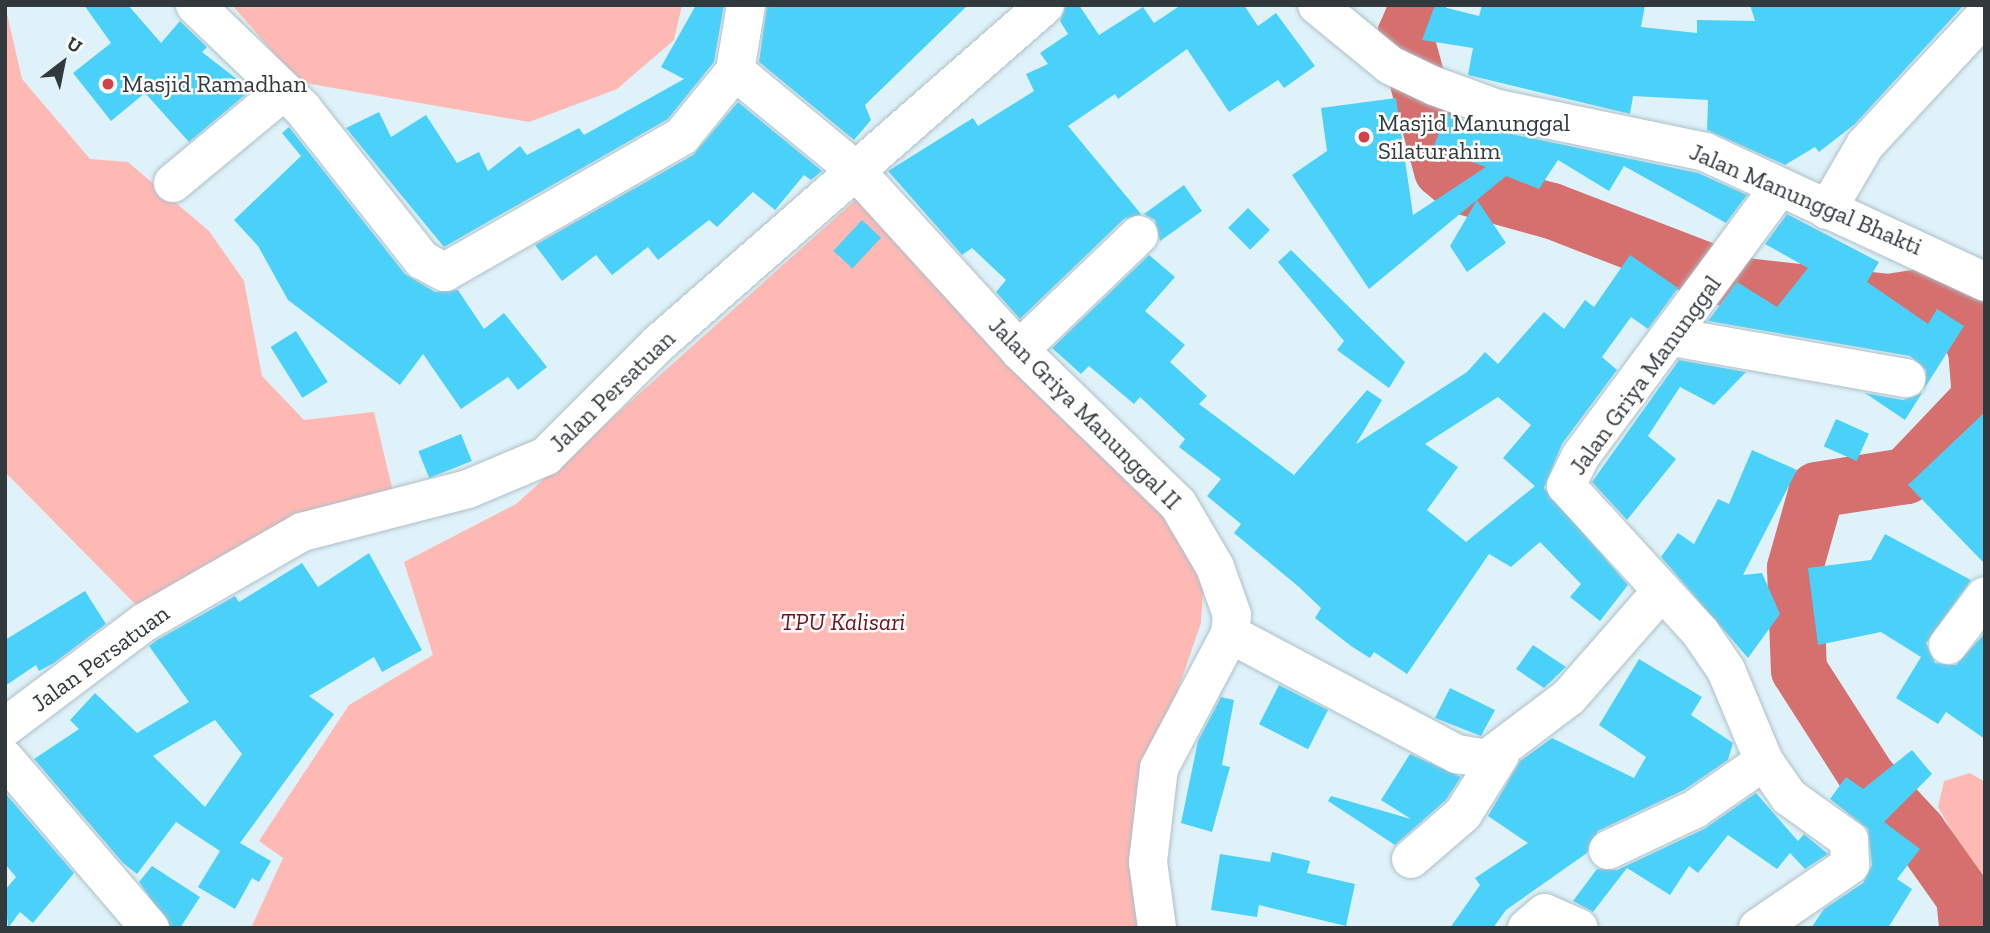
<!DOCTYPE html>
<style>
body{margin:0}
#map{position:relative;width:1990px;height:933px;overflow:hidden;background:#dff2f9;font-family:"Zilla Slab",serif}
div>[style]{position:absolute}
.green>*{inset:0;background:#ffb9b5}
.river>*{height:56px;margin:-28px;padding:0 28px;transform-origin:28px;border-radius:28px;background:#d5706e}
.building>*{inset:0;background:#4ad1fa;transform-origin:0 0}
.roads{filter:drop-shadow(0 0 2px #aec0c7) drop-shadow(0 0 2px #aec0c7)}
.minor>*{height:38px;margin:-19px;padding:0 19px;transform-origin:19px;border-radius:19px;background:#fff}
.dots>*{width:19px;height:19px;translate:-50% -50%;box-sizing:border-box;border:4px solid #fff;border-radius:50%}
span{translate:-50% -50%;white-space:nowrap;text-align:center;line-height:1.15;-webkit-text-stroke:5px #fff;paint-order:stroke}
.poi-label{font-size:24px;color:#32393c}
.left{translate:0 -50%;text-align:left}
.street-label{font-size:24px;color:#32393c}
.park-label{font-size:24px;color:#6f121b;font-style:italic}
.frame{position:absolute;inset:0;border:7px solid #32393c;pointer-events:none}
.north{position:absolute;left:28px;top:28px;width:70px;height:70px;-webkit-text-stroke:5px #fff;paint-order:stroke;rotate:32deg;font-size:19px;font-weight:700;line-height:28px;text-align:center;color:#32393c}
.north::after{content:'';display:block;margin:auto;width:24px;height:32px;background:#32393c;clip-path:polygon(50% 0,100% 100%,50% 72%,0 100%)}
</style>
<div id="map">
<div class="green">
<i style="clip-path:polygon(5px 5px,22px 79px,90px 159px,128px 162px,209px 231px,244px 281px,262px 376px,304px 420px,374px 412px,394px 496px,144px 613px,5px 472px)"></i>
<i style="clip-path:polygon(232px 5px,682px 5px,674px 40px,617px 89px,529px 122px,299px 82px)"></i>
<i style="clip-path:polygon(861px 195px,1206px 550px,1201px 623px,1152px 765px,1150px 928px,251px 928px,283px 858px,259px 841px,349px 705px,433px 655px,404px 562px,516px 504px)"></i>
<i style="clip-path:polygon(1970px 773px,1985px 782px,1985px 928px,1982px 883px,1938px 807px,1944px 781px)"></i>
</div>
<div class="river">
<i style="left:1418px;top:5px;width:33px;rotate:113deg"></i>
<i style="left:1405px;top:35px;width:140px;rotate:74.7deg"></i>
<i style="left:1442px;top:170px;width:25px;rotate:40deg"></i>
<i style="left:1461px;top:186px;width:94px;rotate:15.4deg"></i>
<i style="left:1552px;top:211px;width:208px;rotate:21.1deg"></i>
<i style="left:1746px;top:286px;width:144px;rotate:6.4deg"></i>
<i style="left:1889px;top:302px;width:36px;rotate:-9deg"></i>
<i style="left:1925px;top:296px;width:38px;rotate:28deg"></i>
<i style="left:1959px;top:314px;width:39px;rotate:64deg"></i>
<i style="left:1976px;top:349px;width:49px;rotate:85.3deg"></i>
<i style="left:1980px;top:398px;width:108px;rotate:133.5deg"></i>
<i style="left:1906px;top:476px;width:90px;rotate:171.1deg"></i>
<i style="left:1817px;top:490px;width:81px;rotate:105.8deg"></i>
<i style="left:1795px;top:568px;width:102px;rotate:87.8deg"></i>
<i style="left:1799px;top:670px;width:128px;rotate:57.4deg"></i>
<i style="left:1868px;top:778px;width:74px;rotate:47.2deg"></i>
<i style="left:1918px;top:832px;width:80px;rotate:54.7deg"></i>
<i style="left:1964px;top:897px;width:31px;rotate:84deg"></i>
</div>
<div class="building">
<i style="clip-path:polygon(84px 5px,128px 5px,161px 43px,180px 21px,207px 47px,202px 52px,251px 90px,189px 142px,145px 93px,111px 121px,73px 73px,111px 43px)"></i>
<i style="clip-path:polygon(696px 5px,724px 5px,714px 62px,668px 119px,444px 247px,346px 128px,379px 112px,391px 137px,426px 115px,457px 163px,479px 152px,488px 171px,520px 146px,527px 155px,579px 128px,584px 135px,684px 79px,661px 67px)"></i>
<i style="clip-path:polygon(767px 5px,968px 5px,865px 105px,871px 120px,854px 140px,759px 62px)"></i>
<i style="clip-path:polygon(1066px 5px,1079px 5px,1099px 35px,1143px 7px,1154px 23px,1181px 5px,1244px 5px,1258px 26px,1276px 13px,1315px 66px,1284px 88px,1278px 80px,1229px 112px,1187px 49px,1118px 99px,1115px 94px,1068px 126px,1141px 214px,1124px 219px,1020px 319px,996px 292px,1006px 280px,972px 248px,962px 255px,888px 171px,973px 118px,978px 126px,1034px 91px,1026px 74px,1048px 64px,1040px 53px,1068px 34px,1060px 21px)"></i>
<i style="clip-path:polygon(1435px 5px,1479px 16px,1482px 5px,1645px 5px,1641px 27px,1697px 33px,1697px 20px,1755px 21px,1750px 5px,1964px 5px,1855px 124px,1819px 152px,1815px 147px,1785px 165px,1707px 130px,1708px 100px,1633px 96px,1630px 114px,1468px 75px,1473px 48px,1422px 40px)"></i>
<i style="clip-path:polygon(1396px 98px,1413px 215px,1486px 167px,1433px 148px,1447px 114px,1493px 130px,1698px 173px,1747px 195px,1726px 223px,1624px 166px,1609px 191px,1558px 160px,1539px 189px,1506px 176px,1369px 289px,1292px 175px,1327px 151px,1321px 108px)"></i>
<i style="clip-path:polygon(738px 102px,822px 171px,811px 180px,804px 175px,775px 210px,753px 192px,717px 227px,709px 220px,658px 260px,648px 247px,612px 275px,596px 255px,562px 281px,535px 245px,693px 155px)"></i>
<i style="clip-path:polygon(289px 127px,405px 274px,435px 292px,458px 290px,484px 329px,504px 313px,547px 367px,518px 390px,508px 377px,461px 409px,423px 354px,400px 385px,288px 300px,258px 246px,234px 220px,301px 156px,282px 133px)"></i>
<i style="clip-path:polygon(1184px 185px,1202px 211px,1160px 241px,1155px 220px,1144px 214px)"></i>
<i style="clip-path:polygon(1477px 200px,1506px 243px,1467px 272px,1450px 246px)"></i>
<i style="left:1248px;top:208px;width:31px;height:28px;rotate:45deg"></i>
<i style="clip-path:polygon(1787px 214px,1879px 262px,1867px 282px,1928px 324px,1937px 309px,1964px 326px,1924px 389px,1926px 370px,1910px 356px,1708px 321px,1737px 282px,1777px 307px,1808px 268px,1765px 244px)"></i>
<i style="left:862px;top:220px;width:26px;height:42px;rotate:43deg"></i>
<i style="clip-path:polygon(1291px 250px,1405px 362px,1389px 388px,1337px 350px,1344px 341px,1278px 262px)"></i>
<i style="clip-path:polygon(evenodd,1149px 255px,1175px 277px,1145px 311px,1185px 345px,1170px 362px,1207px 396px,1199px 404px,1294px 475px,1367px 390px,1382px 400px,1356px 444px,1467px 372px,1485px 352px,1498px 364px,1544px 312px,1564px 329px,1585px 300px,1594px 307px,1630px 255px,1678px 288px,1648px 329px,1631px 317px,1602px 357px,1617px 370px,1562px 444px,1544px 488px,1628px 585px,1600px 621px,1570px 597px,1581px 584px,1540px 542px,1511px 567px,1489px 554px,1407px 674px,1374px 652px,1370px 658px,1351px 646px,1315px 618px,1321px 608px,1299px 587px,1234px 533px,1241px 524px,1207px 496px,1221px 479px,1179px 447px,1185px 439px,1140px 397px,1134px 404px,1089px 366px,1081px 374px,1052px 348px,1149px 255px,1498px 397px,1531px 425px,1503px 458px,1535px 486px,1466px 542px,1427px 510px,1458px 467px,1425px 444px,1498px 397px)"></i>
<i style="left:296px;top:331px;width:60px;height:30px;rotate:58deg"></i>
<i style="clip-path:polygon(1679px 360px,1746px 372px,1714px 405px,1680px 387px,1648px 436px,1676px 459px,1627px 520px,1592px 482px)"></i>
<i style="clip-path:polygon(1865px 393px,1903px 400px,1922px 393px,1905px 420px)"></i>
<i style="clip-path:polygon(1985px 412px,1985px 564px,1908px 485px)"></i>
<i style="left:1836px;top:419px;width:36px;height:30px;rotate:24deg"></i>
<i style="left:461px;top:434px;width:29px;height:46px;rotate:68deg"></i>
<i style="clip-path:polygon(1752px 450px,1797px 470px,1743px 575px,1762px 573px,1780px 614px,1748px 658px,1661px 557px,1678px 533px,1694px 544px,1718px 499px,1729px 504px)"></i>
<i style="clip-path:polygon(1885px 534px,1971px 580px,1926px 643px,1935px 663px,1956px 665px,1985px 633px,1985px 739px,1946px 712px,1938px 724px,1896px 698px,1921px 657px,1881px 632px,1818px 645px,1808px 568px,1871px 560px)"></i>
<i style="clip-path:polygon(evenodd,369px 553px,422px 650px,382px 672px,374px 657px,309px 696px,334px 714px,240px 843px,271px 861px,259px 882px,252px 878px,235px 909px,198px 887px,220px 851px,176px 822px,137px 874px,123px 863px,34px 759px,79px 729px,70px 720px,95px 693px,137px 733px,189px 702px,149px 646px,157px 640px,235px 596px,239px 602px,302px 563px,318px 587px,369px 553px,215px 720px,242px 754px,205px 807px,153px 756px,215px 720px)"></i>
<i style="clip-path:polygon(85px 591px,106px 624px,54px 663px,39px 671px,36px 665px,5px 686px,5px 640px)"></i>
<i style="clip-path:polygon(1533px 645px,1566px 667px,1544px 688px,1516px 669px)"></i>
<i style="clip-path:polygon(1639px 659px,1702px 697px,1691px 715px,1733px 743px,1728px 760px,1684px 790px,1598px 831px,1587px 853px,1506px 910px,1493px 928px,1450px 928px,1480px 885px,1475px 878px,1528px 843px,1488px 816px,1520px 761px,1552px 738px,1634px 778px,1646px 757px,1599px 725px)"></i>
<i style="left:1279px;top:685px;width:55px;height:44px;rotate:27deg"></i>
<i style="clip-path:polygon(1450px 688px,1495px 710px,1481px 736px,1435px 718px)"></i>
<i style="clip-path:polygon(1221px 697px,1234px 700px,1222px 765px,1230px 767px,1212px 832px,1181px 823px,1198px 741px)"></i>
<i style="clip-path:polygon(1912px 750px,1932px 774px,1884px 822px,1920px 849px,1897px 879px,1912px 889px,1888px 928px,1811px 928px,1824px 909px,1863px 883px,1872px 865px,1868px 829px,1830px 799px,1846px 777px,1863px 789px)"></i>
<i style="clip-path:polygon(1410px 754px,1461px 777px,1446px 800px,1395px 845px,1328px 801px,1331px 796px,1411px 819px,1381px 800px)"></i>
<i style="clip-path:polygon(5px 793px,74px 873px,33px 923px,20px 912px,8px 928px,5px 890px,16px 877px,5px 864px)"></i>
<i style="clip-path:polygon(1756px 793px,1798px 841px,1804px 834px,1828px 854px,1805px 869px,1790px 853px,1777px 869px,1728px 835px,1698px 873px,1689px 866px,1670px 895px,1627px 868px,1593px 912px,1573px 901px,1597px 869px,1617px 870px,1704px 829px)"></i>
<i style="clip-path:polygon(1272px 852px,1310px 861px,1307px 873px,1355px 884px,1346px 926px,1259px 905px,1257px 917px,1211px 910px,1220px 854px,1270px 862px)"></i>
<i style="clip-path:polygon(152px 866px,200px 897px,180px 928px,171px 928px,139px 882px)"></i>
</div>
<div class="roads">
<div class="minor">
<i style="left:195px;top:5px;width:149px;rotate:43.9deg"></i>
<i style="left:302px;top:108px;width:194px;rotate:51.7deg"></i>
<i style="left:422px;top:260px;width:26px;rotate:28deg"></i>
<i style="left:445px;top:272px;width:273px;rotate:-29.8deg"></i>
<i style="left:682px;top:136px;width:84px;rotate:-50.8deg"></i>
<i style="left:735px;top:71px;width:67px;rotate:-80.5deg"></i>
<i style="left:1317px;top:5px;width:94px;rotate:39.4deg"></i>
<i style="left:1390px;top:65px;width:49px;rotate:25.5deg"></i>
<i style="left:1434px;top:86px;width:68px;rotate:19.8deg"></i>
<i style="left:1498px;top:109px;width:211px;rotate:11.7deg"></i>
<i style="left:1705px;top:152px;width:309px;rotate:24.9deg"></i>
<i style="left:735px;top:71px;width:154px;rotate:39.5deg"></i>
<i style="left:854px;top:169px;width:245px;rotate:47.6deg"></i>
<i style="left:1019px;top:350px;width:221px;rotate:44.1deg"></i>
<i style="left:1178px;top:504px;width:73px;rotate:59.6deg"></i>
<i style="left:1215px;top:567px;width:51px;rotate:70.5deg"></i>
<i style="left:1232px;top:615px;width:19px;rotate:96deg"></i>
<i style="left:1230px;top:634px;width:152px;rotate:117.9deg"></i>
<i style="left:1159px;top:768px;width:95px;rotate:96.7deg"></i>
<i style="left:1148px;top:862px;width:67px;rotate:82.2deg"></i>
<i style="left:173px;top:183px;width:144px;rotate:-39.7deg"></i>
<i style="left:1827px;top:210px;width:75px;rotate:-59.7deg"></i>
<i style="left:1865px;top:145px;width:176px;rotate:-47.1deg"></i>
<i style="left:1673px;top:337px;width:237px;rotate:10deg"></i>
<i style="left:1019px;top:350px;width:166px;rotate:-43.8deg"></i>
<i style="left:1230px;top:634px;width:257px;rotate:27.9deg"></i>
<i style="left:1457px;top:754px;width:30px;rotate:9deg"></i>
<i style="left:1487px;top:759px;width:103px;rotate:-37.1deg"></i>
<i style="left:1569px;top:697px;width:138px;rotate:-48.8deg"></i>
<i style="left:1948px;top:645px;width:61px;rotate:-52.9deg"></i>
<i style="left:5px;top:727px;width:175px;rotate:-36.9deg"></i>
<i style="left:145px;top:622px;width:181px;rotate:-29.8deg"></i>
<i style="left:302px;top:532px;width:171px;rotate:-14.5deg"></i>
<i style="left:468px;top:489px;width:85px;rotate:-22.9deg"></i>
<i style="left:546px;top:456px;width:160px;rotate:-45deg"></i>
<i style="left:659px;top:343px;width:513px;rotate:-41.21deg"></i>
<i style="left:5px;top:759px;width:223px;rotate:49.4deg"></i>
<i style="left:1608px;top:850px;width:96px;rotate:-25.2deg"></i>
<i style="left:1695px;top:809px;width:84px;rotate:-34.8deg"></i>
<i style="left:1411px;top:859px;width:69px;rotate:-40.9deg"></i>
<i style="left:1463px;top:814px;width:70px;rotate:-57.9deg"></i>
<i style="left:1527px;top:928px;width:23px;rotate:-40deg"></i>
<i style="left:1545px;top:913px;width:37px;rotate:24deg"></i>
<i style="left:1758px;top:928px;width:112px;rotate:-34.4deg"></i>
<i style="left:1850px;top:865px;width:25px;rotate:-92deg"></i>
<i style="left:1849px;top:840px;width:74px;rotate:-144.4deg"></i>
<i style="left:1789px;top:797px;width:44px;rotate:-124.8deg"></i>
<i style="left:1764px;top:761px;width:99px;rotate:-112.7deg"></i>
<i style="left:1726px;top:670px;width:46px;rotate:-124.4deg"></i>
<i style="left:1700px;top:632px;width:198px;rotate:-132.5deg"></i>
<i style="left:1566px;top:486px;width:32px;rotate:-64deg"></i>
<i style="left:1580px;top:457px;width:336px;rotate:-53.5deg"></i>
</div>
</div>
<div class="dots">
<i style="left:108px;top:84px;background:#d24249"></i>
<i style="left:1364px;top:137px;background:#d24249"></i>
</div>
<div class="poi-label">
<span class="left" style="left:122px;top:84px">Masjid Ramadhan</span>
<span class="left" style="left:1378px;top:137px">Masjid Manunggal<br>Silaturahim</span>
</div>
<div class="street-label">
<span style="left:1806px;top:199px;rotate:23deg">Jalan Manunggal Bhakti</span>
<span style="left:1645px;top:375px;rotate:-54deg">Jalan Griya Manunggal</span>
<span style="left:612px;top:391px;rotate:-44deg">Jalan Persatuan</span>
<span style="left:1085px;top:413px;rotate:45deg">Jalan Griya Manunggal II</span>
<span style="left:100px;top:658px;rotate:-36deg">Jalan Persatuan</span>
</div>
<div class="park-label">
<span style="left:843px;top:622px">TPU Kalisari</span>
</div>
<div class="frame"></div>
<div class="north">U</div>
</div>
